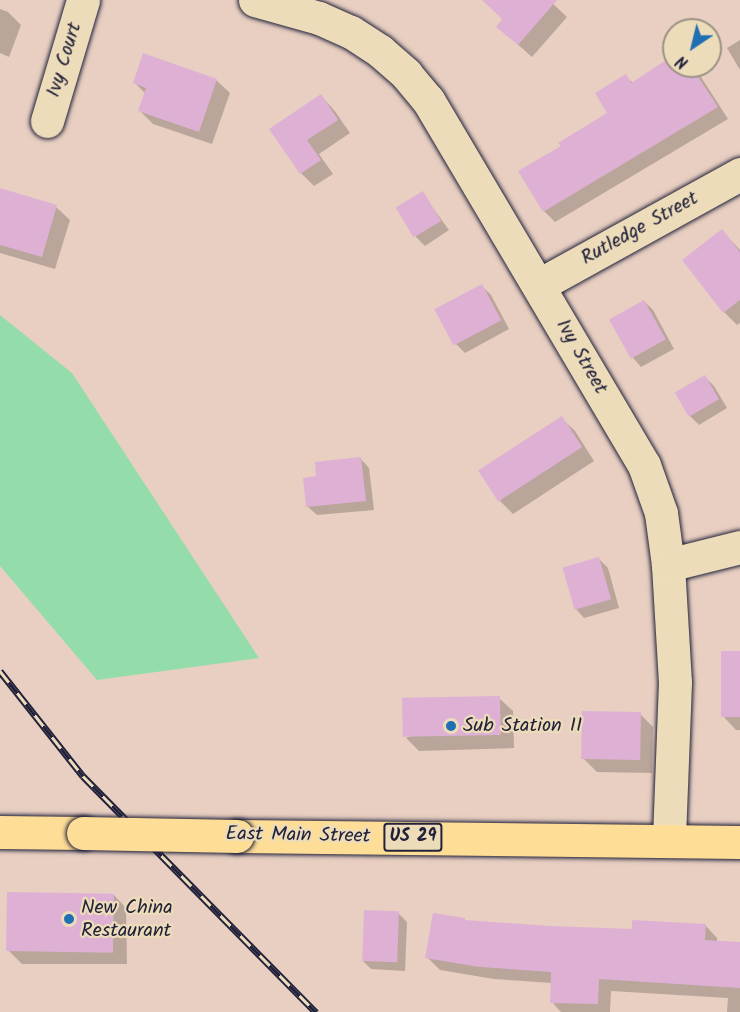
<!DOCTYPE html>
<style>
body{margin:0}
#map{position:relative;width:740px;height:1012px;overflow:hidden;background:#e8cfc1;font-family:Kalam,sans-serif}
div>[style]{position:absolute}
.green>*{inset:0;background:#95dcab}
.shadow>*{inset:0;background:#0003}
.building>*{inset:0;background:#deb1d4;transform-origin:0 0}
.roads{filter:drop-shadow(0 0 2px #22223b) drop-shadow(0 0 2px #22223b)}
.minor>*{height:33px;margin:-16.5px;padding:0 16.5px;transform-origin:16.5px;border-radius:16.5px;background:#eddcb9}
.major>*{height:33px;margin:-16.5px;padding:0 16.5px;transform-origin:16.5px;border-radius:16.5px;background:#fedd96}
.rail>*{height:7px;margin-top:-3.5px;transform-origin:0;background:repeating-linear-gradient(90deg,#eddcb9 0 14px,#22223b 0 28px);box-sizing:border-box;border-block:2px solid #22223b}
.bridges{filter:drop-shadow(0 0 2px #22223b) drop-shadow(0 0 2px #22223b)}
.major-bridge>*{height:33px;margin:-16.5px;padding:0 16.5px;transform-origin:16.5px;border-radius:16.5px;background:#fedd96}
.dots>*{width:16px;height:16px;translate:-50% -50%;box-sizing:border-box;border:3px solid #eddcb9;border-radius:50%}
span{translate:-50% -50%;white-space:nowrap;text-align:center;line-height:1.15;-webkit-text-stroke:4.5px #eddcb9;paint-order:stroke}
.shield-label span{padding:2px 4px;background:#eddcb9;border:2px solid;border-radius:4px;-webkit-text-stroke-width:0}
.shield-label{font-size:18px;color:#22223b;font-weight:700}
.street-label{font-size:20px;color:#22223b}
.poi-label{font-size:20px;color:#22223b}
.left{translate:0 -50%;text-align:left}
.north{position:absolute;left:662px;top:18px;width:60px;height:60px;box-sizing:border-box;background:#eddcb9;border:2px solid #9c9287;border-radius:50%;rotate:215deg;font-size:16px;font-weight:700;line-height:24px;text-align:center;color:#22223b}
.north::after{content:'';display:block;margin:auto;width:21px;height:27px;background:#1f6fb2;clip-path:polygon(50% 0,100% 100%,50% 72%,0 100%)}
</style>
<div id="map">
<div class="green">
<i style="clip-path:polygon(0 315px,72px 373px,259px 658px,97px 680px,0 566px)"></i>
</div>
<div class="shadow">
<i style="clip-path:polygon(483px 0,549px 0,567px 17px,532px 57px,498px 27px,504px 19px)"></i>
<i style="clip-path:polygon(0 9px,8px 12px,21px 25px,9px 57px,0 53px)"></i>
<i style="clip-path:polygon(740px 40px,740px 70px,727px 48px)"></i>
<i style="clip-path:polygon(674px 57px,674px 66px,694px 66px,728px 119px,555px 222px,544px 211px,563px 147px,609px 113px,625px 76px,633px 83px)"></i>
<i style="clip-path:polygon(216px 80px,230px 93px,212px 144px,153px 124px,140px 111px,146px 94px,135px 83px)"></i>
<i style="clip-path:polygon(321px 96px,334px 110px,350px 133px,319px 154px,333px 174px,314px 186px,301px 173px,271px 129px)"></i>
<i style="clip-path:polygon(422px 193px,449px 230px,425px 246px,416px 237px)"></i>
<i style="clip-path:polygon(0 196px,56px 207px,70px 220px,55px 269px,0 253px)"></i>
<i style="clip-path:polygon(722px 231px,740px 250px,740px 323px,737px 325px,724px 312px)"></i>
<i style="clip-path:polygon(482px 286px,491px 295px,509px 329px,465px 353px,456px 344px)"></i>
<i style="clip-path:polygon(644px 301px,653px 310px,674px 349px,641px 367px,633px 358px)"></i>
<i style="clip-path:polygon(705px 377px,714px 386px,727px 408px,699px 425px,690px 416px)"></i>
<i style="clip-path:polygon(561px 418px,575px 431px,594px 461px,513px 514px,500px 501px)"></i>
<i style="clip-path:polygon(361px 459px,369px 468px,374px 510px,317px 515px,308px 507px,318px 478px)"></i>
<i style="clip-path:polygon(599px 559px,608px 568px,619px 608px,584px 618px,576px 609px)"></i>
<i style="clip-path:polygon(740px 653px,740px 730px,736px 730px,723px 716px)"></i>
<i style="clip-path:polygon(499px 698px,513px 711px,514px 748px,419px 751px,406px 738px)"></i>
<i style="clip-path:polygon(640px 714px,653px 727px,652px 773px,597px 772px,584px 759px)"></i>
<i style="clip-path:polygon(113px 894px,126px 908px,127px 964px,22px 964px,9px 951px)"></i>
<i style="clip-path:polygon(398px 913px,407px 922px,405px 971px,371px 969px,362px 960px)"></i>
<i style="clip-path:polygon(464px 919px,467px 922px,633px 931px,705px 925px,717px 938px,717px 942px,740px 943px,740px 1012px,727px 1012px,728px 998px,611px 991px,610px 1012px,561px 1012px,552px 1002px,552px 983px,494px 979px,440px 970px,427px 957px)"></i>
</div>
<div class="building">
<i style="clip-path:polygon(482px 0,557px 0,518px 45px,496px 27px,502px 19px)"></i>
<i style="clip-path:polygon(143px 53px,217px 79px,199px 132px,138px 111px,146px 88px,133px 83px)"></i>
<i style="clip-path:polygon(674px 55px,674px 66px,691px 66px,718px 107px,543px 212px,518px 171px,561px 146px,558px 143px,607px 113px,595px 93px,626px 74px,631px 83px)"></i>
<i style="clip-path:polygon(321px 94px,338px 120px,307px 140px,321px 160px,300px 174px,269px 129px)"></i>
<i style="clip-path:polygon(0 188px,57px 205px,42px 257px,0 245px)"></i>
<i style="left:423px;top:191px;width:35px;height:32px;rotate:59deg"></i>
<i style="clip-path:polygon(722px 229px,740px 252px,740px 300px,723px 313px,682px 260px)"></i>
<i style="left:482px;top:284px;width:41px;height:54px;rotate:62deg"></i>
<i style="left:644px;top:300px;width:45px;height:40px;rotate:61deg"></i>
<i style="left:705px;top:375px;width:28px;height:35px;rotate:60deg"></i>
<i style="left:562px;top:416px;width:37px;height:100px;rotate:57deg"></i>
<i style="clip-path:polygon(361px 457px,366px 501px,306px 507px,303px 478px,316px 476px,315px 462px)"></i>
<i style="left:599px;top:557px;width:44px;height:38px;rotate:74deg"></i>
<i style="left:721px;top:651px;width:19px;height:66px"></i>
<i style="left:500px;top:696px;width:39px;height:98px;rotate:89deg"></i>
<i style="left:582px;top:711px;width:59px;height:48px;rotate:1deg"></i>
<i style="left:7px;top:892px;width:107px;height:59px;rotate:1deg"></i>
<i style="left:364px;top:910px;width:35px;height:51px;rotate:2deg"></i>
<i style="clip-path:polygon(433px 913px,465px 918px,465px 920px,551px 926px,632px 929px,632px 920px,706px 924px,705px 940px,740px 942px,740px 988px,599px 979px,598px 1004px,550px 1003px,551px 972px,480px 967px,425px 958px)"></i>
</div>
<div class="roads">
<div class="minor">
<i style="left:255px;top:0;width:66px;rotate:15.7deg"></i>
<i style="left:319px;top:18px;width:35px;rotate:24deg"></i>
<i style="left:351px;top:32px;width:35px;rotate:33deg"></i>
<i style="left:380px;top:51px;width:35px;rotate:41deg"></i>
<i style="left:406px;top:74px;width:34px;rotate:50deg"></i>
<i style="left:428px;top:100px;width:424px;rotate:59.4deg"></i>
<i style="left:644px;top:465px;width:51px;rotate:70.5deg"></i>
<i style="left:661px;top:513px;width:52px;rotate:82.3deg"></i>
<i style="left:668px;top:565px;width:117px;rotate:86.6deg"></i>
<i style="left:675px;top:682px;width:159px;rotate:92.2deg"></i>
<i style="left:47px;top:121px;width:126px;rotate:-73.4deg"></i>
<i style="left:539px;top:285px;width:230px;rotate:-28.9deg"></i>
<i style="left:668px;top:565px;width:74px;rotate:-14deg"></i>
</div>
<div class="major">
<i style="left:0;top:832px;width:83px;rotate:0.7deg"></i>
<i style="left:237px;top:836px;width:503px;rotate:0.68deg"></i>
</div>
</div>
<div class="rail">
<i style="left:0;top:671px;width:134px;rotate:51.7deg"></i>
<i style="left:83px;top:776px;width:332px;rotate:45.4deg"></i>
</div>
<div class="bridges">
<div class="major-bridge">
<i style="left:83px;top:833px;width:154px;rotate:1.1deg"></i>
</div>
</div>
<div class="dots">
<i style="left:451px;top:726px;background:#1f6fb2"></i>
<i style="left:69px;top:919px;background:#1f6fb2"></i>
</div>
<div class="shield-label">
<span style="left:413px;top:837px">US 29</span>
</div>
<div class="street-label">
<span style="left:65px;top:60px;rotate:-73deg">Ivy Court</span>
<span style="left:640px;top:229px;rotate:-29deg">Rutledge Street</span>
<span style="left:581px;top:357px;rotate:60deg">Ivy Street</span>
<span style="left:298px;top:836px;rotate:1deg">East Main Street</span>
</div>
<div class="poi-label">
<span class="left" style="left:463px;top:726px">Sub Station II</span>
<span class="left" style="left:81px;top:920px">New China<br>Restaurant</span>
</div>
<div class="north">N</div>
</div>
